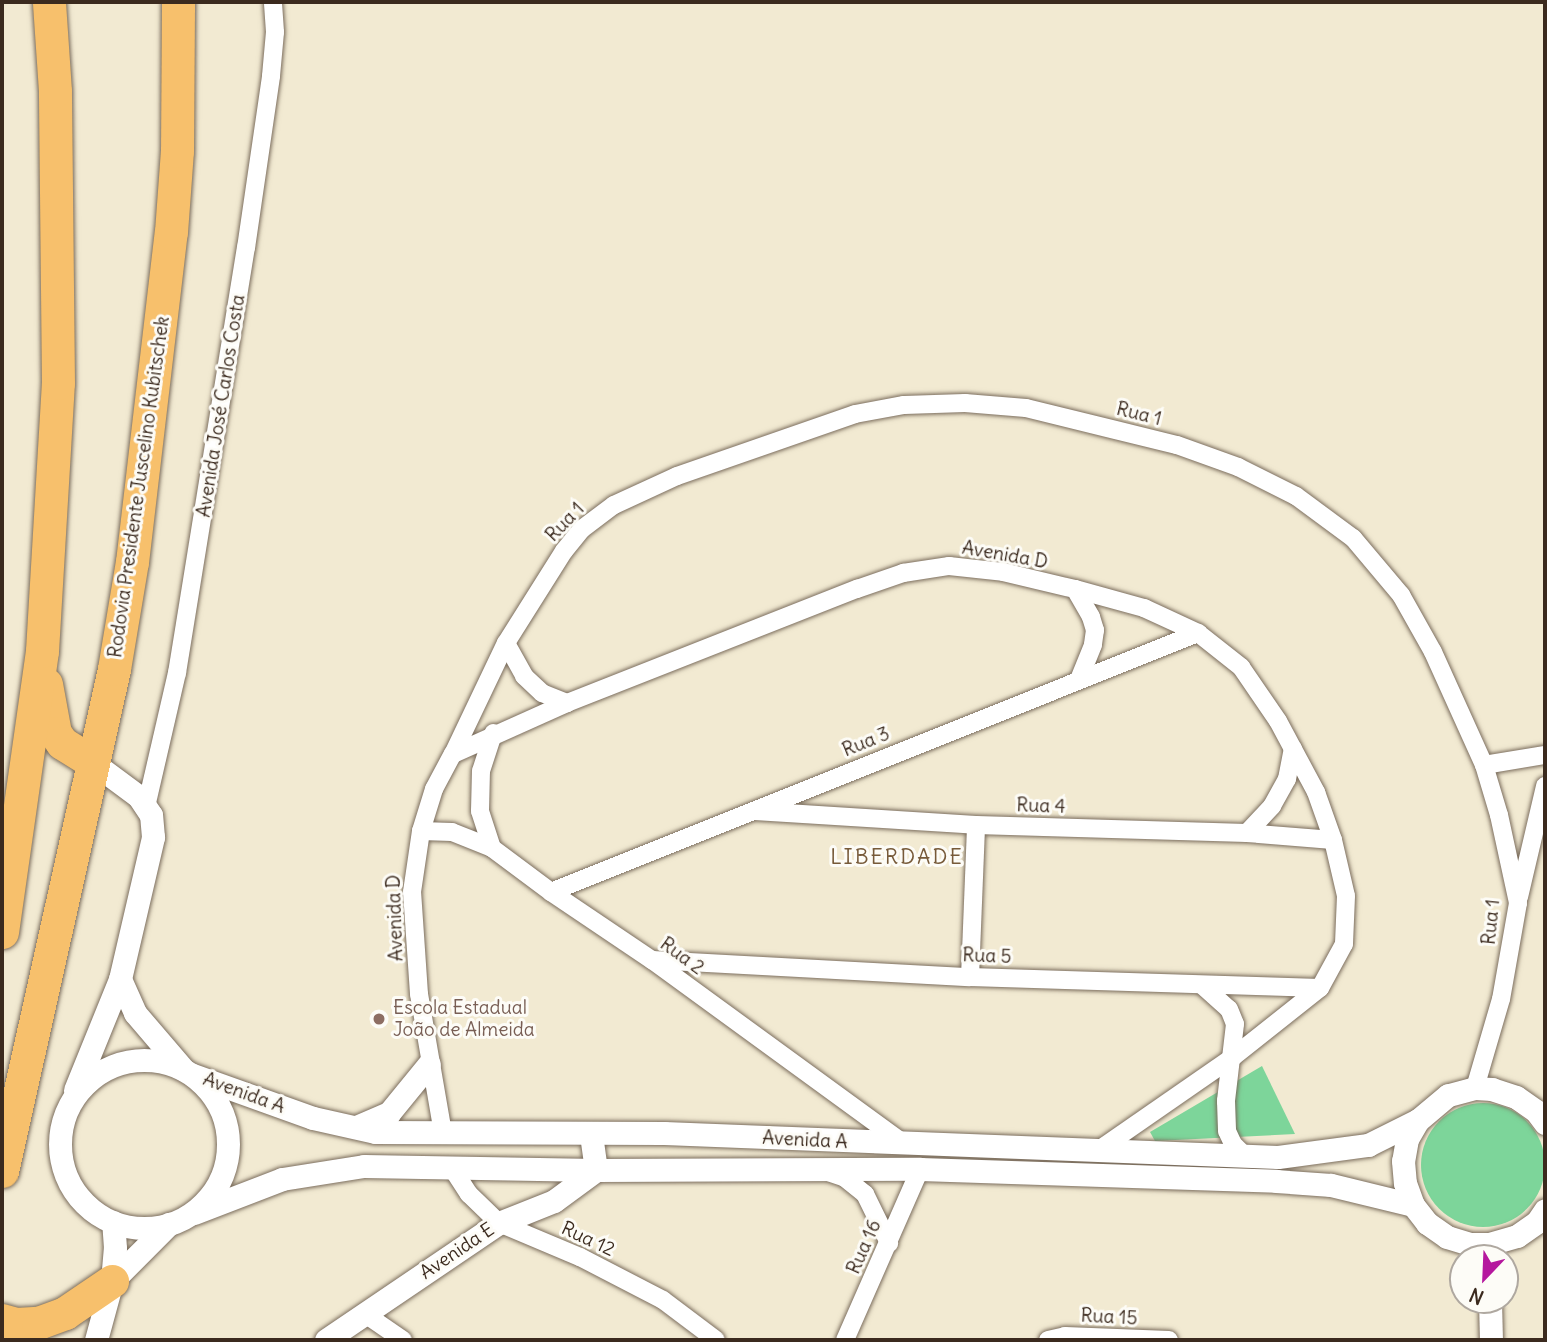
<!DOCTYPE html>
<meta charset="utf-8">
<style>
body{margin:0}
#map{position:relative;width:1547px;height:1342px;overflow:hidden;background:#f2ead2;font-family:Delius,sans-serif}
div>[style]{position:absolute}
.green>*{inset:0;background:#7dd59a}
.round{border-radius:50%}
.roads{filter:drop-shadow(0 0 2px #7b6d5d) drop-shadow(0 0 2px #7b6d5d)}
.minor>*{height:18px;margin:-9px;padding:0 9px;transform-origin:9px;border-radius:9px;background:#fff}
.tertiary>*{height:23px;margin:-11.5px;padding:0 11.5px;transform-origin:11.5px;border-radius:11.5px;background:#fff}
.tertiary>.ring{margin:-11.5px;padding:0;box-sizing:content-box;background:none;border:23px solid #fff;border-radius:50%}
.motorway>*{height:33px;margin:-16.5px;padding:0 16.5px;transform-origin:16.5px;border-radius:16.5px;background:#f7c06c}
.dots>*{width:19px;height:19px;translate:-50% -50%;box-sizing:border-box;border:4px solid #fdfcf7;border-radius:50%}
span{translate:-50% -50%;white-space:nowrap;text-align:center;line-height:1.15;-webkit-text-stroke:6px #fdfcf7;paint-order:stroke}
.street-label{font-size:19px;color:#3b2a1e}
.education-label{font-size:19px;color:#785e54}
.left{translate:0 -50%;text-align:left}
.neighbourhood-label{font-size:21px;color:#775a39;letter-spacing:2px}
.frame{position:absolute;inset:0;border:4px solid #3b2a1e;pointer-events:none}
.north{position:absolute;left:1449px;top:1244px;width:70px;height:70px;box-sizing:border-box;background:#fdfcf7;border:2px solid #afa8a0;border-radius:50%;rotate:203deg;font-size:19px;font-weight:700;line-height:28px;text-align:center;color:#3b2a1e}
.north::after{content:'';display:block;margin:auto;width:24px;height:32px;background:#b5179e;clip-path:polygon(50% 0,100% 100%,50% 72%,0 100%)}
</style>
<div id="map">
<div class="green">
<i style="clip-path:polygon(1262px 1066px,1295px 1134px,1155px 1141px,1150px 1132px)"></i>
<i class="round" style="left:1421px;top:1103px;width:124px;height:124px"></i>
</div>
<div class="roads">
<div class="minor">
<i style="left:1075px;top:589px;width:32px;rotate:60deg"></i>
<i style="left:1091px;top:617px;width:14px;rotate:73deg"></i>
<i style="left:1095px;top:630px;width:15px;rotate:98deg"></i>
<i style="left:1093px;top:645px;width:38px;rotate:112deg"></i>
<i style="left:506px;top:643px;width:38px;rotate:61deg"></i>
<i style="left:524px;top:676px;width:25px;rotate:43deg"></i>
<i style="left:542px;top:693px;width:27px;rotate:22deg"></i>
<i style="left:453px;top:754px;width:123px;rotate:-64.5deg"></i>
<i style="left:506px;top:643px;width:109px;rotate:-57.8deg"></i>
<i style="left:564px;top:551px;width:28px;rotate:-51deg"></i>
<i style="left:582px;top:529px;width:40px;rotate:-37deg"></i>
<i style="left:614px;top:505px;width:69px;rotate:-24.7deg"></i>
<i style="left:677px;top:476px;width:188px;rotate:-19.2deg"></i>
<i style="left:855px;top:414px;width:50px;rotate:-10.4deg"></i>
<i style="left:904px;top:405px;width:61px;rotate:-1.9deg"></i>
<i style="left:965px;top:403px;width:61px;rotate:4.7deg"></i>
<i style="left:1026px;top:408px;width:155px;rotate:13.8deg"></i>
<i style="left:1177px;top:445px;width:65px;rotate:19.8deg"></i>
<i style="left:1238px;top:467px;width:65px;rotate:26.6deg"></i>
<i style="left:1296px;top:496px;width:71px;rotate:36.4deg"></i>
<i style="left:1353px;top:538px;width:75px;rotate:49.9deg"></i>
<i style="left:1401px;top:595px;width:65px;rotate:60.7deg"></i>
<i style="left:1433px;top:652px;width:124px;rotate:65.7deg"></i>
<i style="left:1484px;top:765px;width:52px;rotate:73.3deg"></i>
<i style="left:1499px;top:815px;width:90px;rotate:77.8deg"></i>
<i style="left:1518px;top:903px;width:97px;rotate:100deg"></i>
<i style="left:1501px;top:999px;width:93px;rotate:106.3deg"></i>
<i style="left:1484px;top:765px;width:62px;rotate:-9.3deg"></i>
<i style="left:146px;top:807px;width:138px;rotate:-77deg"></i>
<i style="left:177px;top:673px;width:431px;rotate:-80.8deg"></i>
<i style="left:246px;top:248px;width:174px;rotate:-81.7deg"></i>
<i style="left:271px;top:76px;width:44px;rotate:-84.8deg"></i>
<i style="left:275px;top:32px;width:30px;rotate:-94deg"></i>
<i style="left:755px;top:811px;width:221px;rotate:3.6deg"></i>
<i style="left:976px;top:825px;width:271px;rotate:1.7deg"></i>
<i style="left:1247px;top:833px;width:86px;rotate:4.7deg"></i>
<i style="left:421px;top:831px;width:31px;rotate:2deg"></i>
<i style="left:452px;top:832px;width:43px;rotate:21.8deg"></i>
<i style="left:492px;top:848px;width:74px;rotate:36.7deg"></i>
<i style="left:551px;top:892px;width:122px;rotate:34deg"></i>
<i style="left:652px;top:960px;width:312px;rotate:36.1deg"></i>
<i style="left:1247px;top:833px;width:37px;rotate:-47deg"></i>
<i style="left:1272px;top:806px;width:31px;rotate:-61deg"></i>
<i style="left:1287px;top:779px;width:31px;rotate:-79deg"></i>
<i style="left:492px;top:848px;width:39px;rotate:-108deg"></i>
<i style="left:480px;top:811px;width:40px;rotate:-88.6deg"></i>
<i style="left:481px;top:771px;width:40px;rotate:-72deg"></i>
<i style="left:551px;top:892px;width:697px;rotate:-21.82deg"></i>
<i style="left:1519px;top:897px;width:114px;rotate:-76.8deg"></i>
<i style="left:652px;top:960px;width:318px;rotate:3.1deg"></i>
<i style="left:970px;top:977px;width:350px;rotate:1.8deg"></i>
<i style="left:970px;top:977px;width:152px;rotate:-87.7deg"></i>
<i style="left:1202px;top:985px;width:36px;rotate:42deg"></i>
<i style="left:1229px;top:1009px;width:16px;rotate:68deg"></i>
<i style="left:1235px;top:1024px;width:78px;rotate:96.7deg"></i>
<i style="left:1226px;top:1101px;width:30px;rotate:88deg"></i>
<i style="left:1227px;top:1131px;width:14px;rotate:65deg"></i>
<i style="left:1233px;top:1144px;width:18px;rotate:45deg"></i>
<i style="left:443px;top:1133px;width:141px;rotate:-99.8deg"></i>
<i style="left:419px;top:994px;width:102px;rotate:-93.9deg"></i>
<i style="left:412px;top:892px;width:62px;rotate:-81.6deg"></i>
<i style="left:421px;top:831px;width:44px;rotate:-72.8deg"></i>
<i style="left:434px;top:789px;width:40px;rotate:-62deg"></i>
<i style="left:453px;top:754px;width:125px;rotate:-24.1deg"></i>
<i style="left:567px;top:703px;width:312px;rotate:-21.5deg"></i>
<i style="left:857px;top:589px;width:49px;rotate:-19.2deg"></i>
<i style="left:903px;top:573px;width:47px;rotate:-8.7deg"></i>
<i style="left:949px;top:566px;width:54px;rotate:6.3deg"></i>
<i style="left:1003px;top:572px;width:74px;rotate:13.3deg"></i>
<i style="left:1075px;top:589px;width:72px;rotate:15.4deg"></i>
<i style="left:1144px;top:608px;width:60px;rotate:24.8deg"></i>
<i style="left:1198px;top:633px;width:55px;rotate:38.3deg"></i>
<i style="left:1241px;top:667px;width:65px;rotate:55.6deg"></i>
<i style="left:1278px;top:721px;width:81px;rotate:61.8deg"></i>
<i style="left:1316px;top:792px;width:51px;rotate:70.5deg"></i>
<i style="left:1333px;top:840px;width:57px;rotate:76.9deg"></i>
<i style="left:1346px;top:896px;width:48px;rotate:92.4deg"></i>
<i style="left:1344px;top:944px;width:50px;rotate:118.6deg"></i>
<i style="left:1320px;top:988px;width:111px;rotate:141.6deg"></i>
<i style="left:1233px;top:1057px;width:165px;rotate:145.3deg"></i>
<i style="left:452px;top:1168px;width:31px;rotate:57deg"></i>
<i style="left:469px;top:1194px;width:42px;rotate:44deg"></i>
<i style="left:499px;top:1223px;width:88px;rotate:22.8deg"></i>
<i style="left:580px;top:1257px;width:93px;rotate:27.4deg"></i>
<i style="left:663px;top:1300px;width:66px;rotate:37deg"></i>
<i style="left:828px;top:1172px;width:18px;rotate:19deg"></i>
<i style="left:845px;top:1178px;width:26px;rotate:39deg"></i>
<i style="left:865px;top:1194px;width:55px;rotate:63.9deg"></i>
<i style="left:365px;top:1314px;width:46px;rotate:34.4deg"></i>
<i style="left:845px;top:1340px;width:187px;rotate:-66.3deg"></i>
<i style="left:1048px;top:1340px;width:17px;rotate:-13deg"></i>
<i style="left:1065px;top:1336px;width:104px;rotate:2.2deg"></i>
</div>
<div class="tertiary">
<i style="left:120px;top:979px;width:37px;rotate:66deg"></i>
<i style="left:135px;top:1013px;width:74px;rotate:49.4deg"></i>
<i class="ring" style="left:60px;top:1060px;width:145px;height:145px"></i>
<i style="left:193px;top:1075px;width:127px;rotate:19.7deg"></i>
<i style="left:313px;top:1118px;width:64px;rotate:12.7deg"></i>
<i style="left:375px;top:1132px;width:289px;rotate:0.2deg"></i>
<i style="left:664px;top:1133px;width:614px;rotate:2.24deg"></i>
<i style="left:1278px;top:1157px;width:91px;rotate:-7.6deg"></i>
<i style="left:1368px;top:1145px;width:56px;rotate:-26.6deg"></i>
<i style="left:75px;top:1090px;width:120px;rotate:-67.9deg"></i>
<i style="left:120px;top:979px;width:146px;rotate:-76.9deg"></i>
<i style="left:153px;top:837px;width:22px;rotate:-95deg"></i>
<i style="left:151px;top:815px;width:23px;rotate:-124deg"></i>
<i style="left:138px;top:796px;width:57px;rotate:-143.5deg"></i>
<i style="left:1545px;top:1123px;width:15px;rotate:-127deg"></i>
<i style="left:1536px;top:1111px;width:24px;rotate:-145deg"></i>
<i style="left:1516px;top:1097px;width:25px;rotate:-162deg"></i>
<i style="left:1492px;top:1089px;width:17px;rotate:-177deg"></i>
<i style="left:1475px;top:1088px;width:28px;rotate:165deg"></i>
<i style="left:1448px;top:1095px;width:39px;rotate:140deg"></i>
<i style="left:1418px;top:1120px;width:22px;rotate:120deg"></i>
<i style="left:1407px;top:1139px;width:22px;rotate:100deg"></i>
<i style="left:1403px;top:1161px;width:22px;rotate:85deg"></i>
<i style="left:1405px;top:1183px;width:23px;rotate:70deg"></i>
<i style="left:1413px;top:1205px;width:23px;rotate:52deg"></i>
<i style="left:1427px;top:1223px;width:24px;rotate:35deg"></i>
<i style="left:1447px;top:1237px;width:24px;rotate:17deg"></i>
<i style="left:1470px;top:1244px;width:19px"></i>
<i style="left:1489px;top:1244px;width:29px;rotate:-16deg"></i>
<i style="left:1517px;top:1236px;width:24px;rotate:-35deg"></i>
<i style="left:1537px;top:1222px;width:14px;rotate:-56deg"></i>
<i style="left:356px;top:1127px;width:36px;rotate:-23deg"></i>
<i style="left:389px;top:1113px;width:63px;rotate:-50.8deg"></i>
<i style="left:194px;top:1213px;width:94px;rotate:-21.1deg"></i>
<i style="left:282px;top:1179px;width:83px;rotate:-9deg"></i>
<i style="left:364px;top:1166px;width:232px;rotate:1deg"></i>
<i style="left:596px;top:1170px;width:324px;rotate:-0.2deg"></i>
<i style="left:920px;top:1169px;width:356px;rotate:1.9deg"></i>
<i style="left:1276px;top:1181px;width:55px;rotate:4.2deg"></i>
<i style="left:1331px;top:1185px;width:84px;rotate:13.7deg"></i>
<i style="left:112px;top:1281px;width:81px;rotate:-45deg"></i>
<i style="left:1490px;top:1300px;width:40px;rotate:88.6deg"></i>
<i style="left:96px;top:1340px;width:61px;rotate:-74.8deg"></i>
<i style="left:112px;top:1281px;width:33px;rotate:-85deg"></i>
<i style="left:115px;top:1248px;width:26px;rotate:-94deg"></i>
<i style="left:326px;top:1340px;width:209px;rotate:-34.1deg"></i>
<i style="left:499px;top:1223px;width:59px;rotate:-21.8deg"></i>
<i style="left:554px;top:1201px;width:52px;rotate:-36.4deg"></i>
<i style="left:596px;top:1170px;width:37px;rotate:-98deg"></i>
</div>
<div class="motorway">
<i style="left:46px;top:684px;width:50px;rotate:79.6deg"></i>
<i style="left:55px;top:733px;width:12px;rotate:55deg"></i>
<i style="left:62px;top:743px;width:36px;rotate:32deg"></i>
<i style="left:2px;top:932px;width:284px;rotate:-81.9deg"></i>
<i style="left:42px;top:651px;width:268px;rotate:-86.6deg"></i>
<i style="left:58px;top:383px;width:292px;rotate:-90.6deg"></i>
<i style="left:55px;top:91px;width:89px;rotate:-93.9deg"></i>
<i style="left:2px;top:1171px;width:514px;rotate:-77.42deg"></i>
<i style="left:114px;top:669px;width:109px;rotate:-80.5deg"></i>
<i style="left:132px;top:562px;width:332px;rotate:-83.3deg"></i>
<i style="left:171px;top:232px;width:81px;rotate:-85.8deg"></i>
<i style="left:177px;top:151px;width:149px;rotate:-89.6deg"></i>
<i style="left:2px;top:1320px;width:15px;rotate:16deg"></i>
<i style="left:16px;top:1324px;width:22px;rotate:-3deg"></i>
<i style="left:38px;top:1323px;width:29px;rotate:-20deg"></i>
<i style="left:65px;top:1313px;width:57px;rotate:-34.2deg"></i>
</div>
</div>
<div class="dots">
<i style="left:379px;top:1019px;background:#8d6e63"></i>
</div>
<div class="street-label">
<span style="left:221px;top:406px;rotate:-81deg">Avenida José Carlos Costa</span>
<span style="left:1139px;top:414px;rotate:14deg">Rua 1</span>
<span style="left:139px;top:487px;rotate:-82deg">Rodovia Presidente Juscelino Kubitschek</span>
<span style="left:565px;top:522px;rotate:-46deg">Rua 1</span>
<span style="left:1005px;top:555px;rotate:10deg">Avenida D</span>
<span style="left:866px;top:742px;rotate:-22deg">Rua 3</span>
<span style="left:1041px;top:806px;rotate:2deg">Rua 4</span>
<span style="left:395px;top:918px;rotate:-92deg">Avenida D</span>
<span style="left:1491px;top:922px;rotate:-84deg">Rua 1</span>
<span style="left:682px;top:956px;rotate:36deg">Rua 2</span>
<span style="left:987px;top:956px;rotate:2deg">Rua 5</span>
<span style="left:244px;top:1093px;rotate:20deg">Avenida A</span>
<span style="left:805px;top:1140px;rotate:3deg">Avenida A</span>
<span style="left:588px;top:1239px;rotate:25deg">Rua 12</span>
<span style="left:864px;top:1247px;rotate:-66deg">Rua 16</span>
<span style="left:457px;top:1251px;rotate:-34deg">Avenida E</span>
<span style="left:1109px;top:1317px;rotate:3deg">Rua 15</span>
</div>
<div class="education-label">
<span class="left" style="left:393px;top:1019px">Escola Estadual<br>João de Almeida</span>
</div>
<div class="neighbourhood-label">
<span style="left:897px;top:857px">LIBERDADE</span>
</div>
<div class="frame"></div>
<div class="north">N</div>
</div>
